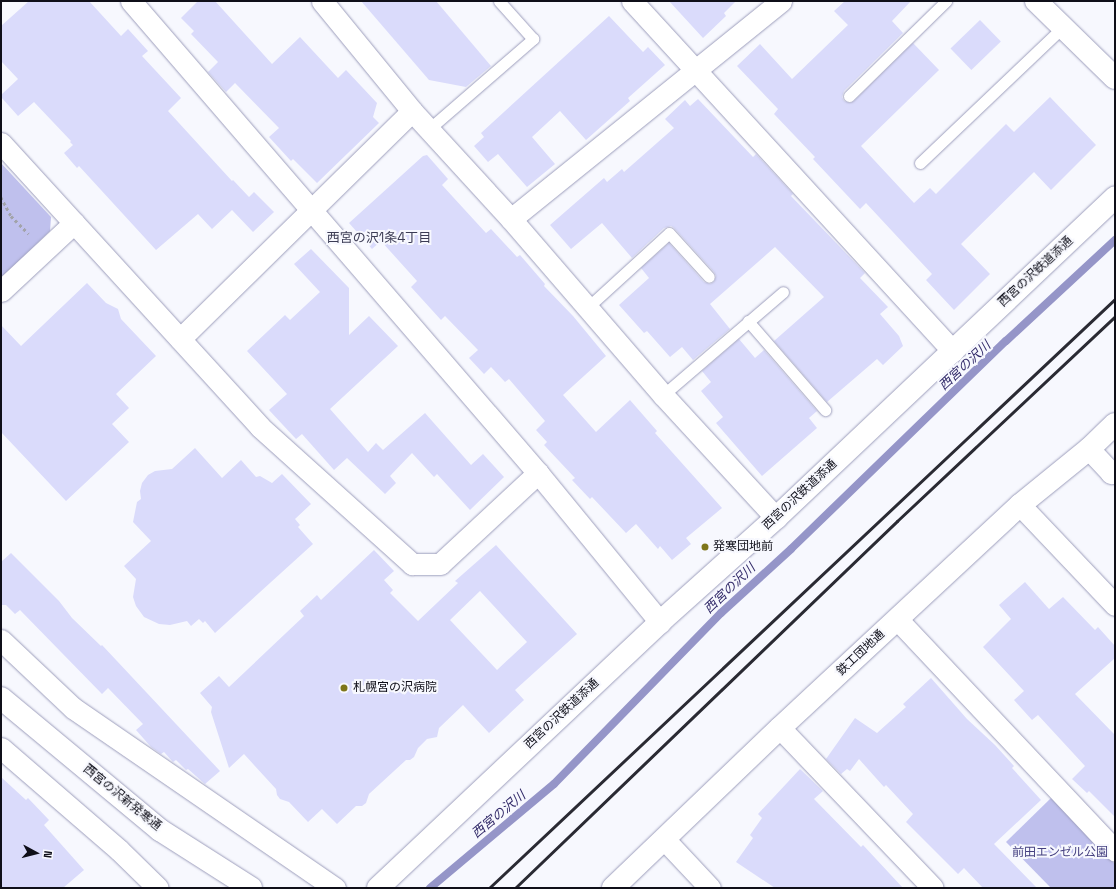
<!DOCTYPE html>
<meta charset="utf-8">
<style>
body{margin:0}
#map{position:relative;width:1116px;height:889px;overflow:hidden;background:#f7f8fe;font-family:"Space Grotesk","Noto Sans JP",sans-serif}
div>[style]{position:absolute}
.green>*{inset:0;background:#bfc0ed}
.stream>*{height:8px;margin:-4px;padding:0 4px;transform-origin:4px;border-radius:4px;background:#9595c8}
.building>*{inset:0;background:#dadbfb;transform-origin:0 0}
.path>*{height:2.5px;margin-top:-1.25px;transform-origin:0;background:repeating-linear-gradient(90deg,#a2a3aa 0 3px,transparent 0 6px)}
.roads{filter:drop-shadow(0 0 1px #9d9ebc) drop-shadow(0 0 1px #9d9ebc)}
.service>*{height:11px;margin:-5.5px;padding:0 5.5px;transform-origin:5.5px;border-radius:5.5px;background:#fff}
.minor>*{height:21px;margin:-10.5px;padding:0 10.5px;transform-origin:10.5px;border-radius:10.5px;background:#fff}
.tertiary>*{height:22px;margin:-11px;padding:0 11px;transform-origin:11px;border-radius:11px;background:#fff}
.rail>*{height:3px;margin:-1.5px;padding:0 1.5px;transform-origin:1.5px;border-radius:1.5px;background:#2a2a33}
.dots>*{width:11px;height:11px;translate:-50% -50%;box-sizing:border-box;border:2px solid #f7f8fe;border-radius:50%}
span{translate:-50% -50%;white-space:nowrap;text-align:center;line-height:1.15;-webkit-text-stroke:4px #f7f8fe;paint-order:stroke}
.street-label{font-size:12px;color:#0f0f19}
.poi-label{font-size:12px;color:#0f0f19}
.left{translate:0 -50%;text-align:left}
.park-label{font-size:12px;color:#454080}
.neighbourhood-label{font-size:13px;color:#3c3c55}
.water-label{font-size:13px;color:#322a69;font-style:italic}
.frame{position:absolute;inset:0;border:2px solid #0f0f19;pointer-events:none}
.north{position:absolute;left:16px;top:833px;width:40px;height:40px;-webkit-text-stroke:3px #f7f8fe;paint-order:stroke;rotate:97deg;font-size:11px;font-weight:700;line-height:16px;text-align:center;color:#0f0f19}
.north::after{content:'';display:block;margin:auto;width:14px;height:18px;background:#0f0f19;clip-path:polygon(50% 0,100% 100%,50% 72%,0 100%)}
</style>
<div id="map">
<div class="green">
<i style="clip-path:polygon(1px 163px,51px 217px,50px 231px,1px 278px)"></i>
<i style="clip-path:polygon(1051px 798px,1115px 864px,1115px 888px,1051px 888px,1006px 842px)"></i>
</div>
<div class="stream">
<i style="left:430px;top:888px;width:162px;rotate:-40deg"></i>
<i style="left:554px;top:784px;width:239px;rotate:-45.7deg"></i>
<i style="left:721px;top:613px;width:95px;rotate:-42.4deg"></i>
<i style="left:791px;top:549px;width:299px;rotate:-44.1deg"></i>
<i style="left:1006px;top:341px;width:149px;rotate:-42.8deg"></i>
</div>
<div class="building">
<i style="clip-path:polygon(29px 1px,89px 1px,121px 36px,128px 29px,148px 51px,142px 56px,181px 98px,168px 111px,232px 181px,233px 180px,249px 197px,254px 192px,274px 212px,253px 232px,232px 210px,212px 229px,198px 214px,156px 250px,79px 166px,77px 168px,64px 153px,73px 145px,70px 142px,71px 141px,34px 102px,18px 116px,1px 97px,1px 95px,18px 79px,1px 61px,1px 26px)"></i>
<i style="clip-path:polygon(198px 1px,215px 1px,272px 64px,300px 37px,338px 78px,346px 70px,377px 103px,373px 117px,379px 123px,317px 183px,293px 159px,291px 161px,269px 137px,279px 128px,235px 83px,226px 92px,208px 72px,218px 62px,191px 34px,194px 31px,181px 18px)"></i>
<i style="clip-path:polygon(361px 1px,436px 1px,491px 66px,466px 87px,429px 80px)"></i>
<i style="clip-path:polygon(669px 1px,736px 1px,724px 13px,726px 16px,703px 38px)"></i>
<i style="clip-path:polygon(845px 1px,911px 1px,892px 21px,903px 33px,844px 91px,842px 97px,844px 101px,850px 103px,854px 101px,913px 43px,939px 70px,861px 146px,914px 203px,930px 188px,936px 194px,1006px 124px,1014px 132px,1050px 97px,1096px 145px,1051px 190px,1034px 172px,961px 244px,990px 274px,954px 310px,926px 280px,932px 274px,866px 203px,860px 209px,813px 159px,815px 157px,774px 114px,778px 109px,737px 66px,760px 44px,792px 79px,848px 25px,834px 11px)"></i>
<i style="clip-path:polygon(609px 16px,643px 52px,648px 47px,665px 65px,628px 98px,630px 101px,586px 140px,560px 111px,532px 137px,555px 164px,527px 187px,498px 154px,488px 162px,474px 146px,484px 137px,481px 133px)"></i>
<i style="left:980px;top:20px;width:30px;height:41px;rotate:46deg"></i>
<i style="clip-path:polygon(698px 99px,753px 157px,756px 154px,793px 194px,791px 196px,865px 273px,860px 278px,888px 307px,880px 314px,899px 336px,903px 346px,883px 365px,877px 359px,827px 402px,774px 341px,824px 297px,775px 247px,710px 304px,730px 329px,693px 360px,682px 347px,670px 357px,647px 331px,644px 333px,619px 305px,649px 278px,641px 268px,669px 243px,704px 282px,710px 284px,714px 282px,716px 276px,714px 272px,674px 228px,671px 226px,664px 228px,632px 258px,602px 223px,571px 249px,550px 225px,604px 178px,607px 182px,622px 169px,624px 172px,674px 128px,665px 119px,685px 100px,690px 106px)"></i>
<i style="clip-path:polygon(427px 155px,448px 179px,442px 185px,486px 233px,491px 229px,517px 257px,520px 255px,545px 284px,544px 286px,573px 316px,606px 356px,563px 395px,596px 432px,630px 400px,657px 431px,655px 433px,722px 508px,686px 538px,691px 544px,672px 560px,660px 546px,658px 549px,636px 524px,626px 533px,592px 497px,590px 499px,572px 480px,575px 478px,544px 445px,547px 442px,536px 430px,545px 421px,509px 379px,505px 382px,491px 367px,484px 374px,469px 358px,478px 350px,445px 316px,441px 320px,411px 287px,417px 281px,381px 241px,372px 249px,349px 223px,423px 156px)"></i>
<i style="clip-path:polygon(311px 249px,349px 288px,349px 335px,369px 316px,398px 346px,330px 409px,368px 452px,376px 443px,383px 450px,425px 413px,471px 465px,483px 454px,504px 477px,470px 510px,437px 474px,434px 477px,412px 453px,390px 476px,396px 483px,385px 494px,347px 458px,334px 470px,302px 434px,296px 439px,269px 410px,287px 394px,247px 351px,285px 315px,290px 320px,320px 292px,294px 264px)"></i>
<i style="clip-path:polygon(87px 283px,106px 303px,118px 309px,121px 319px,156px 356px,116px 394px,129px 408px,112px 424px,129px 442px,66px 501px,1px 432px,1px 325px,21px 346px)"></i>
<i style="clip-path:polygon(739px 339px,755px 358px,764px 350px,817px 411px,809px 418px,817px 428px,762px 476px,716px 423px,723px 417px,701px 391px,711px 382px,702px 371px)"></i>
<i style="clip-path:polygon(195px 448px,222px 478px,241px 460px,256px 477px,260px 476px,272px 483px,282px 474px,311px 504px,295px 519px,300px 525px,298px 527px,313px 544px,215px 633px,205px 621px,203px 623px,199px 619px,191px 626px,187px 621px,170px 625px,159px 624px,144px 617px,136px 606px,133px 597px,136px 579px,124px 566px,151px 541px,133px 522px,137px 502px,141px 499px,140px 491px,142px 483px,148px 475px,155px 471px,172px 469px)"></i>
<i style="clip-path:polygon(evenodd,496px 545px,577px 634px,515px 690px,524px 700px,489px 733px,463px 705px,439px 728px,437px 737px,427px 739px,418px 748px,414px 757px,410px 760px,406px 760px,369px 794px,366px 803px,362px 806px,356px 806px,337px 824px,322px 809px,308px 822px,289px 802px,280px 799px,277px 795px,276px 789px,244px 754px,229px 768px,211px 712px,212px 707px,200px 693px,219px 676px,229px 687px,304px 616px,300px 611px,317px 595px,321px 600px,374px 550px,394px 571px,384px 580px,393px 590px,390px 593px,418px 621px,458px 583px,455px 581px,496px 545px,480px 591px,527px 642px,497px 670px,450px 620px,480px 591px)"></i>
<i style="clip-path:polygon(11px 553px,59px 601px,72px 618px,101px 646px,102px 645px,220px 771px,205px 784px,188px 769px,186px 770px,176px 760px,173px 762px,164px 752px,161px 754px,151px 747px,136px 730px,143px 724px,108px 688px,102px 694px,20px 610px,15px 614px,6px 605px,1px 605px,1px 562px)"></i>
<i style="clip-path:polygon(1025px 582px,1049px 609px,1063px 597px,1095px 630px,1098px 627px,1115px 646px,1115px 658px,1075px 694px,1115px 735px,1115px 817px,1089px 791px,1087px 793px,1072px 779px,1085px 766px,1038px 715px,1032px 720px,1014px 700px,1024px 691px,983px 647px,1011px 619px,999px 605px)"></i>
<i style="clip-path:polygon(931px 678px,967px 719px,995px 745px,1014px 766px,1012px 768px,1041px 800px,994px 844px,1037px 888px,983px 888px,964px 868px,958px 874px,906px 822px,913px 814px,886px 785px,884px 787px,859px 759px,850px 771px,847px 769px,841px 774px,826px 759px,855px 718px,877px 733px,906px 707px,903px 704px)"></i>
<i style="clip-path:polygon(800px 769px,823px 791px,814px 799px,861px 847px,863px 845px,903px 888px,775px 888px,736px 862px,753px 838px,750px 835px,762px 818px,758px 814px)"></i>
<i style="clip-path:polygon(1px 777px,26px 800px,28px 798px,49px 820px,44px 825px,84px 870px,63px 888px,1px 888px)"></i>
</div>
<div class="path">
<i style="left:1px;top:197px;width:21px;rotate:62deg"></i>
<i style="left:11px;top:216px;width:25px;rotate:45deg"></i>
</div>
<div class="roads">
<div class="service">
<i style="left:849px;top:96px;width:136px;rotate:-44.4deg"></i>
<i style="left:429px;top:129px;width:138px;rotate:-40.9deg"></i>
<i style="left:533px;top:39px;width:51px;rotate:-131.8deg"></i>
<i style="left:920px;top:163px;width:197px;rotate:-43.6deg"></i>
<i style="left:587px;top:308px;width:111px;rotate:-42.4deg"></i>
<i style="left:669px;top:233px;width:59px;rotate:47.7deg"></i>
<i style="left:748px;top:321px;width:118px;rotate:49.1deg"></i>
<i style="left:663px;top:395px;width:158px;rotate:-40.6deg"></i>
</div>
<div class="minor">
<i style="left:131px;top:1px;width:623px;rotate:49.23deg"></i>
<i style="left:538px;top:473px;width:193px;rotate:50.7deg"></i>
<i style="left:322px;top:1px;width:142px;rotate:50.7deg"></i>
<i style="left:412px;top:111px;width:147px;rotate:47.5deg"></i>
<i style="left:511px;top:219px;width:233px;rotate:49.2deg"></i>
<i style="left:663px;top:395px;width:167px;rotate:47.4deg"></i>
<i style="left:632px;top:1px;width:475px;rotate:47.5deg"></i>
<i style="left:1px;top:143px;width:384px;rotate:47.6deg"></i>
<i style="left:260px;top:427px;width:205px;rotate:42deg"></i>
<i style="left:412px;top:564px;width:28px"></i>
<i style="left:440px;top:564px;width:134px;rotate:-42.9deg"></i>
<i style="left:511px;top:219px;width:347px;rotate:-38.9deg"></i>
<i style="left:1px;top:291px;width:100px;rotate:-43deg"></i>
<i style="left:180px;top:339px;width:325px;rotate:-44.5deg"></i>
<i style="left:1089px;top:449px;width:33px;rotate:47deg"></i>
<i style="left:1111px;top:473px;width:4px"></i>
<i style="left:1020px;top:505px;width:138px;rotate:46.5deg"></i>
<i style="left:897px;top:619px;width:318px;rotate:46.7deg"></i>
<i style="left:1px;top:640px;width:99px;rotate:43.4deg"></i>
<i style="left:73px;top:708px;width:318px;rotate:34.5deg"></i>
<i style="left:780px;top:728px;width:221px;rotate:46.3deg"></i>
<i style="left:1px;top:748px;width:156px;rotate:40.8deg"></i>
<i style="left:119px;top:850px;width:54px;rotate:44.3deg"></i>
<i style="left:664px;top:839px;width:67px;rotate:46.8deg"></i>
</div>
<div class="tertiary">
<i style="left:1036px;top:1px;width:110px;rotate:44.3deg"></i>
<i style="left:1px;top:698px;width:207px;rotate:39.7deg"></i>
<i style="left:160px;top:830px;width:108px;rotate:32.5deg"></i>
<i style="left:378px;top:888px;width:388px;rotate:-43.3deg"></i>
<i style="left:660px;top:622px;width:156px;rotate:-41.9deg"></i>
<i style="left:776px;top:518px;width:467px;rotate:-43.4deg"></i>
<i style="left:613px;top:888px;width:231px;rotate:-43.8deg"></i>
<i style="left:780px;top:728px;width:328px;rotate:-42.9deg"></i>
<i style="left:1020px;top:505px;width:89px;rotate:-39.1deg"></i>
<i style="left:1089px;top:449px;width:36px;rotate:-44deg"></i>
</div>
</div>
<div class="rail">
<i style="left:489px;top:888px;width:860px;rotate:-43.26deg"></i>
<i style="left:515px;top:888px;width:530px;rotate:-43.85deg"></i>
<i style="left:897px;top:521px;width:299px;rotate:-43.2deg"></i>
</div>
<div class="dots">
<i style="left:705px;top:547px;background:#7e761a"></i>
<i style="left:344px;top:688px;background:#7e761a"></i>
</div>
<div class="street-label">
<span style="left:1036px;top:272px;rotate:-43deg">西宮の沢鉄道添通</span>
<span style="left:800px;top:495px;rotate:-43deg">西宮の沢鉄道添通</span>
<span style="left:861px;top:653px;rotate:-43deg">鉄工団地通</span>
<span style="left:562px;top:714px;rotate:-43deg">西宮の沢鉄道添通</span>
<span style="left:122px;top:798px;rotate:39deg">西宮の沢新発寒通</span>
</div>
<div class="poi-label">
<span class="left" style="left:713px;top:547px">発寒団地前</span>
<span class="left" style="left:353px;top:688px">札幌宮の沢病院</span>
</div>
<div class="park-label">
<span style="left:1060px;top:853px">前田エンゼル公園</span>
</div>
<div class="neighbourhood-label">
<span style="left:379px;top:238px">西宮の沢1条4丁目</span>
</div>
<div class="water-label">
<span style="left:965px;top:366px;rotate:-43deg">西宮の沢川</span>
<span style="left:730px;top:589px;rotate:-44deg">西宮の沢川</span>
<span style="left:499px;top:815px;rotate:-40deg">西宮の沢川</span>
</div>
<div class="frame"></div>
<div class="north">N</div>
</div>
